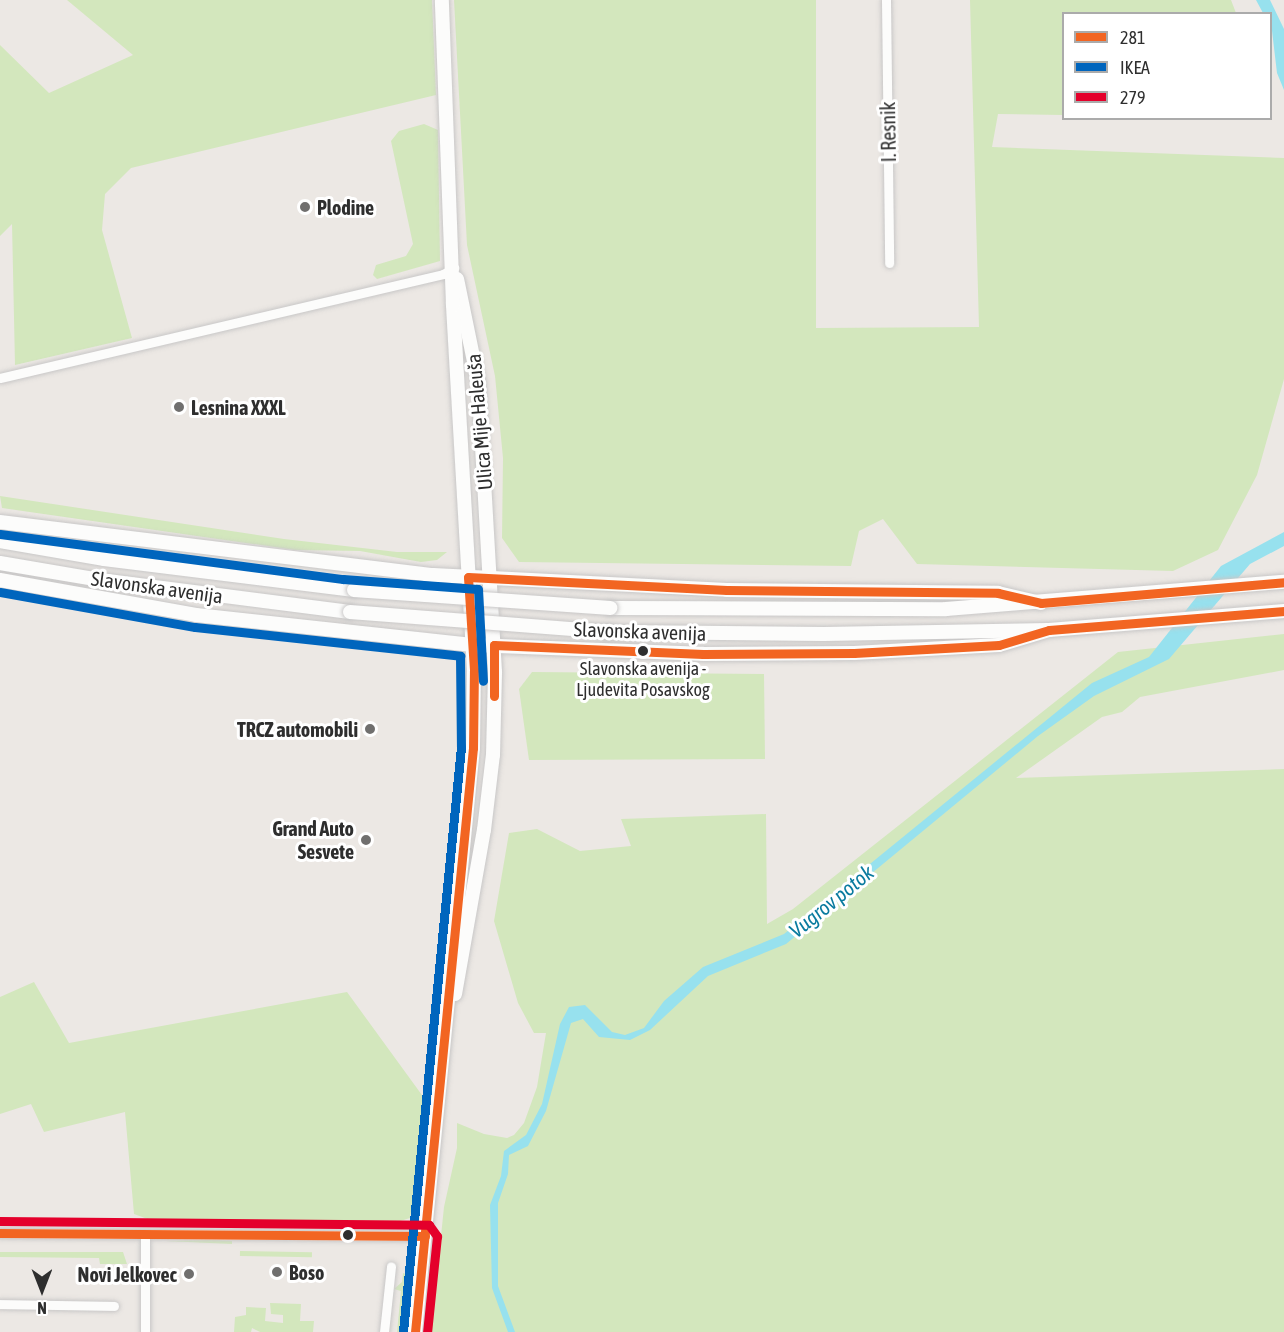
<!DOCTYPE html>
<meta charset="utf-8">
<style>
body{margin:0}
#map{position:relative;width:1284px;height:1332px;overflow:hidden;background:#ece8e4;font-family:"Asap Condensed",sans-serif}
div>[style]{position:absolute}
.green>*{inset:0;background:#d3e7bd;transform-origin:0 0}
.water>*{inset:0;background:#97e1ee}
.roads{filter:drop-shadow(0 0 2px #c8c7c7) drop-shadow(0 0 2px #c8c7c7)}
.minor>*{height:9px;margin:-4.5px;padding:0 4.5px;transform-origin:4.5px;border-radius:4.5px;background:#fcfcfb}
.secondary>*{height:14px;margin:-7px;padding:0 7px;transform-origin:7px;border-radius:7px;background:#fcfcfb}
.bridges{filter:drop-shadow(0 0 2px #c8c7c7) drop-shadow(0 0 2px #c8c7c7)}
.secondary-bridge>*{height:14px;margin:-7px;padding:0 7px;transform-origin:7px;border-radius:7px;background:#fcfcfb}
.bus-1>*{height:9px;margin:-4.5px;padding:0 4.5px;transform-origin:4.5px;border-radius:4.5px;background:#f26522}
.bus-2>*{height:9px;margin:-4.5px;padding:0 4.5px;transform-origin:4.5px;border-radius:4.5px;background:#0065bd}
.bus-3>*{height:9px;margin:-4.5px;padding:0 4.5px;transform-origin:4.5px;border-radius:4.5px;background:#e4002b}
.dots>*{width:16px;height:16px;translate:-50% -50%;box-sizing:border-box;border:3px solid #fff;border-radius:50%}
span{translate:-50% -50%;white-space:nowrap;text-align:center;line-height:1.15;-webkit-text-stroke:6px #fff;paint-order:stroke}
.bus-label{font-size:18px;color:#2e2e2e}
.street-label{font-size:20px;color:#2e2e2e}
.poi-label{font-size:20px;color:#2e2e2e;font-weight:700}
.left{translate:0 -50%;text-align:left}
.right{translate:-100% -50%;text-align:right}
.water-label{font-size:21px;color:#0a7b9f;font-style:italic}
.legend{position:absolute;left:1062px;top:12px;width:210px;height:108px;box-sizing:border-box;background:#fff;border:2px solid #ababab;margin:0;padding:8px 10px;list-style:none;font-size:18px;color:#2e2e2e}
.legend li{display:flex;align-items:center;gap:12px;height:30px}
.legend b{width:30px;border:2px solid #ababab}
.north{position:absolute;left:12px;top:1260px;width:60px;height:60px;-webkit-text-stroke:4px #fff;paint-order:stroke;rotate:180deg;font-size:16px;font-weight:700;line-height:24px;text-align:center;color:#2e2e2e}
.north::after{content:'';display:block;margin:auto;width:21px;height:27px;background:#2e2e2e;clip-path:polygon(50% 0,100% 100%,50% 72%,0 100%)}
</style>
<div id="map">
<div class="green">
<i style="clip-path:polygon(67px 0,432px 0,436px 95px,131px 168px,105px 194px,102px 230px,132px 338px,15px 365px,12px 224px,0 236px,0 45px,49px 93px,133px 55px)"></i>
<i style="clip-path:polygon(454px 0,816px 0,816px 328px,979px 327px,970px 0,1231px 0,1236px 13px,1064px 14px,1063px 115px,998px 114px,992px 147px,1284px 158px,1284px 379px,1257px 475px,1218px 550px,1173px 571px,917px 564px,883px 519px,859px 531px,851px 566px,519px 562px,502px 538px,503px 458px,495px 376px,467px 245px)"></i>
<i style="clip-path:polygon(424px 124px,438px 130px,440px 261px,377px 279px,373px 275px,376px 265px,406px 256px,413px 244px,391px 141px,399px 131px)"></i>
<i style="clip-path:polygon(0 496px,284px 539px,397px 552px,447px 552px,437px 560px,421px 562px,360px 551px,295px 550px,2px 508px)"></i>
<i style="clip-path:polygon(1284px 634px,1284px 670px,1140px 697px,1122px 712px,1102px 717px,1016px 778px,1284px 769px,1284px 1332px,431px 1332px,444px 1207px,457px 1148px,457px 1123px,484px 1134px,507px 1138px,514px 1135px,524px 1123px,537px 1087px,546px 1033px,534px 1033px,518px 1003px,494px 921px,509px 833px,537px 829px,580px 851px,631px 846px,621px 819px,766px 814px,767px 924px,793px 909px,1118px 652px)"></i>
<i style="clip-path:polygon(532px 672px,764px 674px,765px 759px,529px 760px,519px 689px)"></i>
<i style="clip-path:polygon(34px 982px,69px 1043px,347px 992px,427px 1102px,410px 1218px,384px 1226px,164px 1225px,134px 1214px,125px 1112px,44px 1132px,31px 1104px,0 1114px,0 997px)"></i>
<i style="clip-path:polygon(211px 1240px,232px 1241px,232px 1244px,165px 1241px)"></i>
<i style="left:240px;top:1251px;width:72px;height:5px;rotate:1deg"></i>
<i style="clip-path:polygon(0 1252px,123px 1252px,127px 1264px,100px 1264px,99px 1258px,0 1257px)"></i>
<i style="clip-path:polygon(403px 1273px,406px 1274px,400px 1332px,397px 1332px,401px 1291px,394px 1289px,402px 1282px)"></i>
<i style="clip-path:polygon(270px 1303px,301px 1304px,300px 1321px,314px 1321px,313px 1332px,260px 1332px,252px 1328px,251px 1332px,234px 1332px,235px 1317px,246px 1315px,246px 1307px,266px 1308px,265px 1321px,283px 1323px,283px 1315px,271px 1314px)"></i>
</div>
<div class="water">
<i style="clip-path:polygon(1256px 0,1270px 0,1284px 29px,1284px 90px,1277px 73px,1270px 14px,1263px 13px)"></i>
<i style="clip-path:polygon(1284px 532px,1284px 546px,1250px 564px,1169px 659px,1094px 696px,1038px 736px,786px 944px,708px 976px,650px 1030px,630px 1040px,599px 1037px,583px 1019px,571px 1023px,546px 1111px,528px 1146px,509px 1155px,508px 1174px,498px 1203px,498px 1286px,515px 1332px,508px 1332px,492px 1288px,490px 1205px,501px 1176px,504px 1151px,526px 1135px,542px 1104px,560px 1024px,569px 1007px,585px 1005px,612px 1032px,625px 1035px,644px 1028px,664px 1001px,703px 967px,784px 934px,1092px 683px,1149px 657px,1221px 566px)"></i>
</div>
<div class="roads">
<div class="minor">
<i style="left:886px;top:0;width:263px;rotate:89.3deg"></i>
<i style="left:0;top:378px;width:455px;rotate:-13.2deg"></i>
<i style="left:443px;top:274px;width:13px;rotate:-29deg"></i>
<i style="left:0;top:1233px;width:425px;rotate:0.4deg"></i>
<i style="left:0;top:1304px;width:114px;rotate:1deg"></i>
<i style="left:145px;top:1332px;width:98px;rotate:-90deg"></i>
<i style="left:384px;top:1332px;width:66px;rotate:-83.9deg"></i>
</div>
<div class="secondary">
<i style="left:0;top:522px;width:436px;rotate:7deg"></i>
<i style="left:433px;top:575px;width:294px;rotate:2.9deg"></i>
<i style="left:727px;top:590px;width:271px;rotate:0.6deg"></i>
<i style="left:998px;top:593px;width:44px;rotate:13.1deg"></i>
<i style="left:0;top:541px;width:106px;rotate:9.8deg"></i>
<i style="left:104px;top:559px;width:252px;rotate:7.1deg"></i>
<i style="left:0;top:563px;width:101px;rotate:9.6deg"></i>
<i style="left:100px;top:580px;width:252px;rotate:7.3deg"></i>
<i style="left:0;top:580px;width:199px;rotate:10.1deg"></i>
<i style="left:196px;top:615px;width:278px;rotate:6.2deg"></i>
<i style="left:472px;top:645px;width:231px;rotate:2.2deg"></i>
<i style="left:703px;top:654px;width:151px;rotate:-0.4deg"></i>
<i style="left:854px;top:653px;width:145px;rotate:-3.2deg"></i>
<i style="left:999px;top:645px;width:52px;rotate:-16.7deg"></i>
<i style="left:610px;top:608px;width:336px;rotate:0.2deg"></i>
<i style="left:946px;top:609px;width:339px;rotate:-4.6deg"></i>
<i style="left:608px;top:632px;width:216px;rotate:0.5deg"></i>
<i style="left:824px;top:634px;width:225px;rotate:-1deg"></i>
<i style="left:1049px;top:630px;width:236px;rotate:-4.6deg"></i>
<i style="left:455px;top:994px;width:167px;rotate:-80deg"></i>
<i style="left:484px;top:830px;width:76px;rotate:-83.2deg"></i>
<i style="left:493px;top:755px;width:83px;rotate:-88.6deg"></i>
<i style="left:495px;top:672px;width:291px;rotate:-93.3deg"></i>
<i style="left:478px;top:381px;width:104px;rotate:-101.6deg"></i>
<i style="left:415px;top:1332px;width:587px;rotate:-84.33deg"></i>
<i style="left:473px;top:748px;width:78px;rotate:-89.3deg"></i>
<i style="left:474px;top:670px;width:366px;rotate:-93.3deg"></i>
<i style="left:453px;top:305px;width:305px;rotate:-92.1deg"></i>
</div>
</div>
<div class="bridges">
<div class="secondary-bridge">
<i style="left:354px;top:590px;width:257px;rotate:4deg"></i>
<i style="left:350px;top:612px;width:259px;rotate:4.4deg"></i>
</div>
</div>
<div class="bus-1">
<i style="left:494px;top:696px;width:51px;rotate:-90deg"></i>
<i style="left:494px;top:645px;width:209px;rotate:2.5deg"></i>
<i style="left:703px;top:654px;width:151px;rotate:-0.4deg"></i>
<i style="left:854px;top:653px;width:145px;rotate:-3.2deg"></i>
<i style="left:999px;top:645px;width:52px;rotate:-16.7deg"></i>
<i style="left:1049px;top:630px;width:236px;rotate:-4.6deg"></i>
<i style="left:0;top:1233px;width:425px;rotate:0.4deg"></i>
<i style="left:415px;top:1332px;width:587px;rotate:-84.33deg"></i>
<i style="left:473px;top:748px;width:78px;rotate:-89.3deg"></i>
<i style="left:474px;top:670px;width:93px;rotate:-93.7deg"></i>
<i style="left:468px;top:577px;width:259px;rotate:2.9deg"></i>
<i style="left:727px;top:590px;width:271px;rotate:0.6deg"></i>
<i style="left:998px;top:593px;width:44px;rotate:13.1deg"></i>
<i style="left:1041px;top:603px;width:244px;rotate:-4.9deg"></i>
</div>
<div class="bus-2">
<i style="left:0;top:534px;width:346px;rotate:7.5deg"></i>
<i style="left:343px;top:579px;width:135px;rotate:4.2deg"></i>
<i style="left:478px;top:589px;width:92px;rotate:86.9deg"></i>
<i style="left:0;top:592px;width:198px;rotate:10.2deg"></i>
<i style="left:195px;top:627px;width:267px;rotate:6.2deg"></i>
<i style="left:460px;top:656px;width:91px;rotate:89.4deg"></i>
<i style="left:461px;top:747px;width:587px;rotate:95.67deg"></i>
</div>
<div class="bus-3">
<i style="left:0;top:1221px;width:429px;rotate:0.5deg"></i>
<i style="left:429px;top:1225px;width:14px;rotate:54deg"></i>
<i style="left:437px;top:1236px;width:97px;rotate:95.9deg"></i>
</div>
<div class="dots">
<i style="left:305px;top:207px;background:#706f6e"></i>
<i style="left:179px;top:407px;background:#706f6e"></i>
<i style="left:643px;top:651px;background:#2e2e2e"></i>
<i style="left:370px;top:729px;background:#706f6e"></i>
<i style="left:366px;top:840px;background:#706f6e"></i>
<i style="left:348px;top:1235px;background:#2e2e2e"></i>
<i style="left:277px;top:1272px;background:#706f6e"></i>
<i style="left:189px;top:1274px;background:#706f6e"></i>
</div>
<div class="bus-label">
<span style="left:643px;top:680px">Slavonska avenija -<br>Ljudevita Posavskog</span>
</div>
<div class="street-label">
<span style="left:888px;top:132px;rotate:-91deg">I. Resnik</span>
<span style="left:479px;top:422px;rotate:-95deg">Ulica Mije Haleuša</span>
<span style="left:157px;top:587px;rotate:8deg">Slavonska avenija</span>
<span style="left:640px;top:631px;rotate:2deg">Slavonska avenija</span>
</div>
<div class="poi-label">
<span class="left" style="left:317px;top:207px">Plodine</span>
<span class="left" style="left:191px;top:407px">Lesnina XXXL</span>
<span class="right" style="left:358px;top:729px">TRCZ automobili</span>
<span class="right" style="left:354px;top:840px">Grand Auto<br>Sesvete</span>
<span class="left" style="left:289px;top:1272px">Boso</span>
<span class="right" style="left:177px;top:1274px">Novi Jelkovec</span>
</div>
<div class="water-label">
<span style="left:831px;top:901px;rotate:-39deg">Vugrov potok</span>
</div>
<ul class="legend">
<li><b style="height:8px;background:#f26522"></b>281</li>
<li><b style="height:8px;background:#0065bd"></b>IKEA</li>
<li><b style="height:8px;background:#e4002b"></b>279</li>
</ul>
<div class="north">N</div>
</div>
